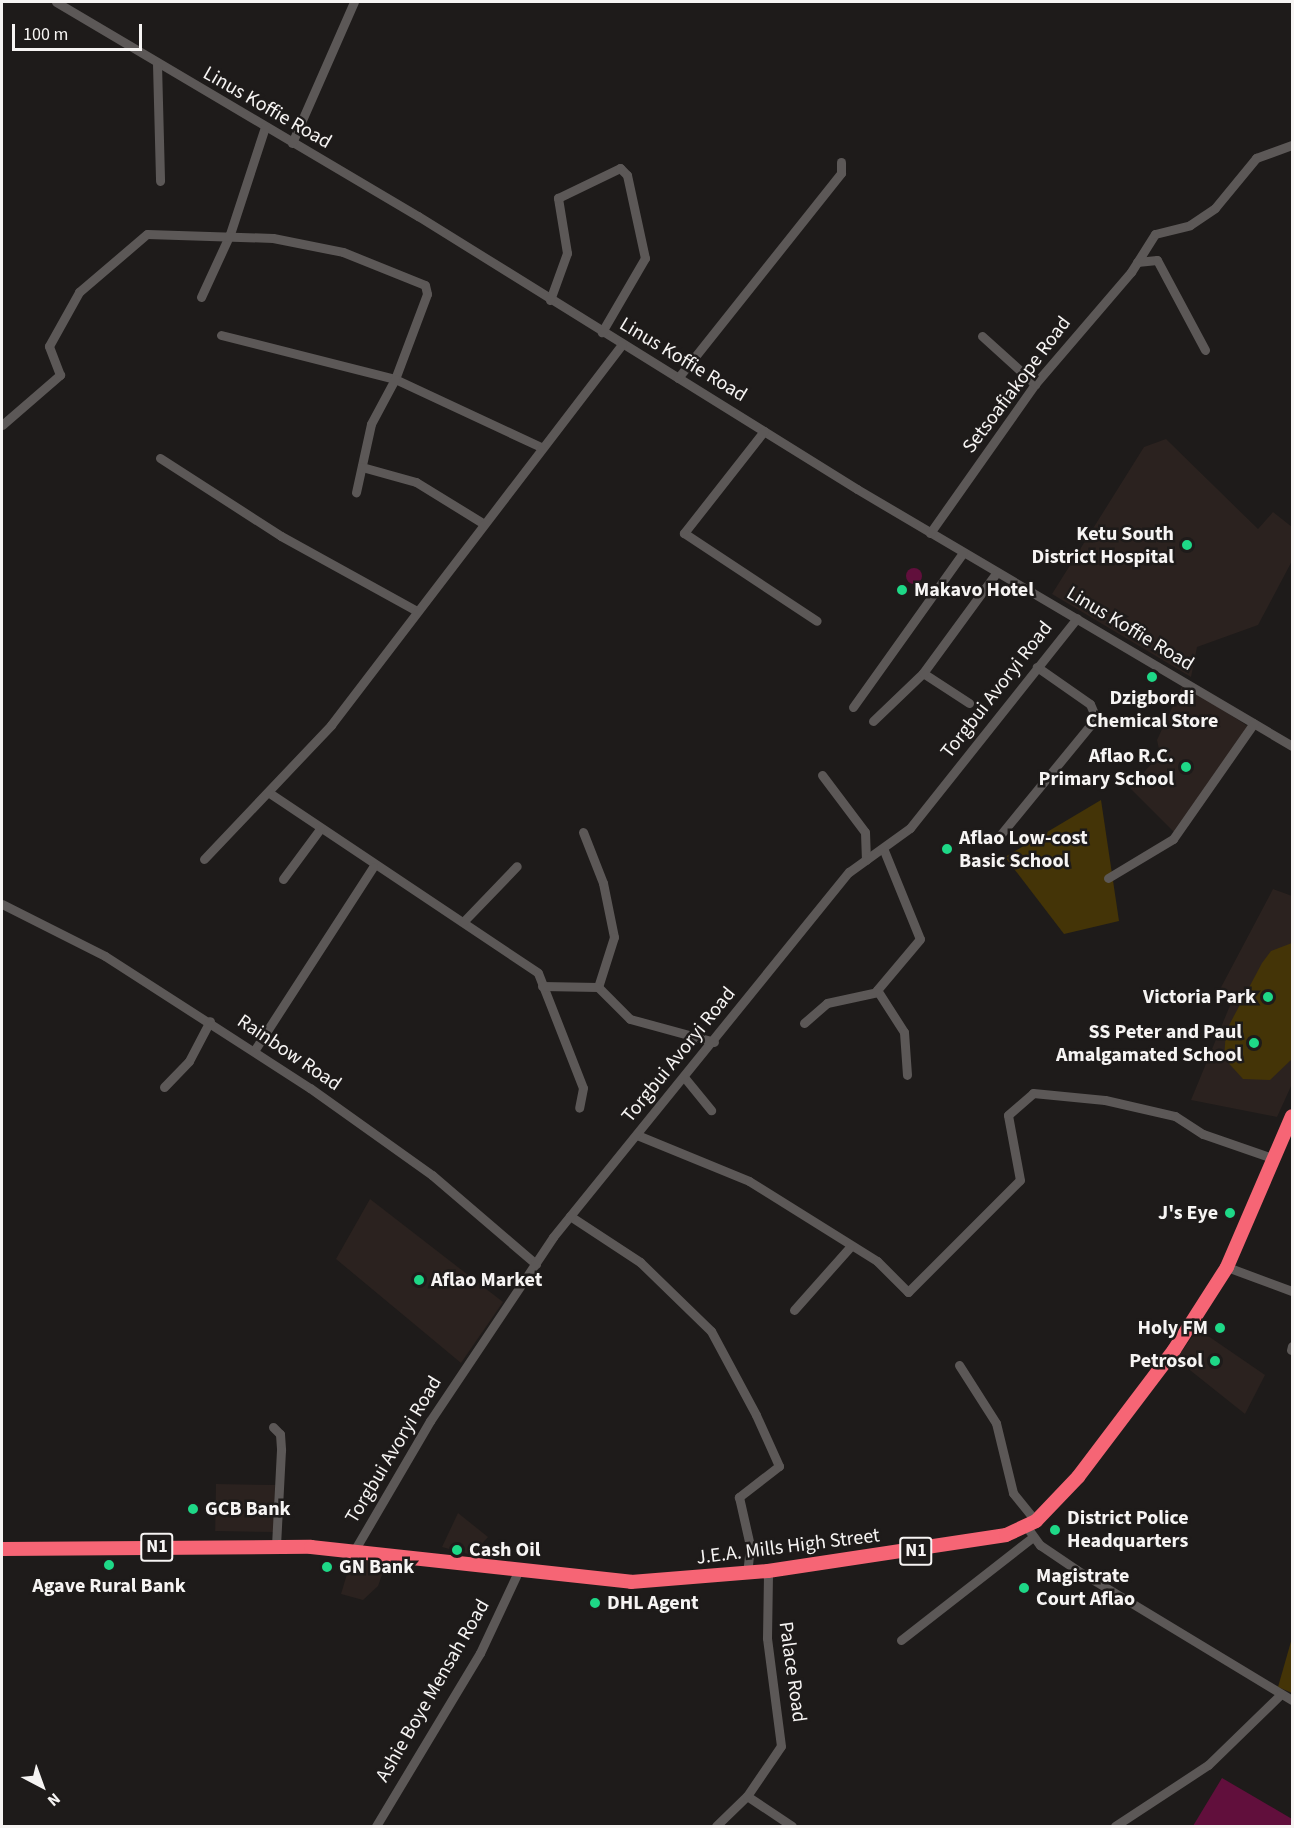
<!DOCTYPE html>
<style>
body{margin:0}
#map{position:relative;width:1294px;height:1828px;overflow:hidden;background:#1e1b1a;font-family:"Source Sans 3",sans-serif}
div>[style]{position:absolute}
.built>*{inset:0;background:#2b221f;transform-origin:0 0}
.green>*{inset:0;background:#443407}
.water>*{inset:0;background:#610f3c}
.round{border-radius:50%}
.minor>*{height:9px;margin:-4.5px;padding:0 4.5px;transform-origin:4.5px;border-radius:4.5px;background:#5c5857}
.highway>*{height:14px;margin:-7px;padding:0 7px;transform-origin:7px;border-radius:7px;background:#f66575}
.dots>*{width:16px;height:16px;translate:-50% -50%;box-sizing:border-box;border:3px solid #1e1b1a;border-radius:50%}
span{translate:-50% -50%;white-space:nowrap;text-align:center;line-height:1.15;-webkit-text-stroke:5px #1e1b1a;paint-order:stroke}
.shield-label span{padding:2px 4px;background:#1e1b1a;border:2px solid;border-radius:4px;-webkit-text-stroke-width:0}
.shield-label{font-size:18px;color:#f6f4f3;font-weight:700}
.street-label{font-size:20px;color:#f6f4f3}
.poi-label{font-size:20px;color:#f6f4f3;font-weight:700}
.right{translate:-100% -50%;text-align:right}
.left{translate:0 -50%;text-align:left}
.frame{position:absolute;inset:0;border:3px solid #f6f4f3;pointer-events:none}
.north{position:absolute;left:12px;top:1756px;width:60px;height:60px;-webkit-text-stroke:4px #1e1b1a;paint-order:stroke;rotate:139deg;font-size:16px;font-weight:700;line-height:24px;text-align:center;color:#f6f4f3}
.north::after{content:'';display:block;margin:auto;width:21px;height:27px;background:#f6f4f3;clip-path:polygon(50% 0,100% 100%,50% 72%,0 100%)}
.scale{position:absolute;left:12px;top:24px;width:130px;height:27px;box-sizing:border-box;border:3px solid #f6f4f3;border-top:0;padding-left:8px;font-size:18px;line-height:21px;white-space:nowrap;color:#f6f4f3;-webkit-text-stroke:4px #1e1b1a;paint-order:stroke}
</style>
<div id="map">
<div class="built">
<i style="clip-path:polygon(1166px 439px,1258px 529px,1273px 512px,1292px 527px,1292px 561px,1258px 625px,1197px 647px,1191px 677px,1052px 594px,1144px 447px)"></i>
<i style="clip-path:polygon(1183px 684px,1249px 727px,1174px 832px,1130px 788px,1160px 754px,1157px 740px)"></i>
<i style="clip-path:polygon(1273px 889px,1292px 896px,1292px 1084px,1277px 1117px,1191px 1100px,1231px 1003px,1218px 993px)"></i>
<i style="clip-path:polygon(370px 1199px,503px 1302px,461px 1363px,336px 1259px)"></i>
<i style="clip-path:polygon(1198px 1329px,1265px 1375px,1245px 1414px,1176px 1359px)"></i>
<i style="left:216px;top:1484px;width:59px;height:47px;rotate:1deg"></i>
<i style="clip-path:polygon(458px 1513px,488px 1537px,472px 1555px,442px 1547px)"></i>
<i style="clip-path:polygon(352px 1557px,386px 1564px,378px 1586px,363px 1600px,341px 1594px)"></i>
</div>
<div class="green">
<i style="clip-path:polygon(1101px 800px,1119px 921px,1064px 934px,1005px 857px)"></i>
<i style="clip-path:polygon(1292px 943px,1292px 1059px,1270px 1080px,1243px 1079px,1224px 1058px,1226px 1031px,1262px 963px,1271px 951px)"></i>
<i style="clip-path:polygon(1292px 1638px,1292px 1693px,1278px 1687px)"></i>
</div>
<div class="water">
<i class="round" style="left:906px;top:568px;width:16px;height:16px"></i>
<i style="clip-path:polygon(1222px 1778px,1292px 1819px,1292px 1826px,1193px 1826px)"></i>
</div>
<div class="minor">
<i style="left:56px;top:2px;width:421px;rotate:30.6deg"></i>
<i style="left:418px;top:216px;width:517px;rotate:31.88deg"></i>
<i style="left:857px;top:489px;width:505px;rotate:30.57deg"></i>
<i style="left:157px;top:64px;width:117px;rotate:88.5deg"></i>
<i style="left:292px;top:143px;width:154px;rotate:-66.3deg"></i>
<i style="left:1137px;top:262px;width:20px;rotate:-6deg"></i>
<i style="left:1157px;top:260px;width:102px;rotate:61.9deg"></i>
<i style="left:201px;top:297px;width:69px;rotate:-65.3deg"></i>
<i style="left:230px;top:234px;width:113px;rotate:-71.9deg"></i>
<i style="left:550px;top:300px;width:50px;rotate:-70.1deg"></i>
<i style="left:567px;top:253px;width:56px;rotate:-99.3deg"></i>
<i style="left:558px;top:198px;width:69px;rotate:-25.8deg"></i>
<i style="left:620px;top:168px;width:10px;rotate:45deg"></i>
<i style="left:627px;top:175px;width:85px;rotate:77.8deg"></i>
<i style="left:645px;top:258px;width:86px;rotate:120.2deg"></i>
<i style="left:221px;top:335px;width:179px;rotate:14.2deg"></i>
<i style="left:395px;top:379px;width:161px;rotate:25deg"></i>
<i style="left:982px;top:336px;width:72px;rotate:42.2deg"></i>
<i style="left:678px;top:378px;width:262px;rotate:-51.5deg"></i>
<i style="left:841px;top:173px;width:11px;rotate:-90deg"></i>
<i style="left:2px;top:425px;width:77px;rotate:-40.8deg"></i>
<i style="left:60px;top:375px;width:31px;rotate:-111deg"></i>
<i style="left:49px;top:346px;width:62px;rotate:-60.9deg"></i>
<i style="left:79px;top:292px;width:89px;rotate:-40.5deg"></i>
<i style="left:147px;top:234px;width:126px;rotate:1.8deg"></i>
<i style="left:273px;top:238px;width:71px;rotate:11.3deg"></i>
<i style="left:343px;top:252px;width:88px;rotate:21.9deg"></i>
<i style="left:425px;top:285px;width:9px;rotate:77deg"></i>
<i style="left:427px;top:294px;width:91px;rotate:110.6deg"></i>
<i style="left:395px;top:379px;width:51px;rotate:118.1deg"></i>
<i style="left:371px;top:424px;width:70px;rotate:102.4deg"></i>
<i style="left:764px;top:431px;width:130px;rotate:128.1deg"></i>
<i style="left:684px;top:533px;width:159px;rotate:33.5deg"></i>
<i style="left:160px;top:458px;width:144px;rotate:32.8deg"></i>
<i style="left:281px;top:536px;width:155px;rotate:28.9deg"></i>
<i style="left:362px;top:467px;width:56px;rotate:15.5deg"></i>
<i style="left:416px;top:482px;width:76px;rotate:31.6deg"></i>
<i style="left:930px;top:533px;width:182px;rotate:-54.8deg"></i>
<i style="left:1035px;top:384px;width:148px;rotate:-49.4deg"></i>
<i style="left:1131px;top:272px;width:45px;rotate:-57.7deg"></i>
<i style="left:1155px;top:234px;width:36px;rotate:-14deg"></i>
<i style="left:1190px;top:225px;width:30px;rotate:-34deg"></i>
<i style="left:1215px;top:208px;width:65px;rotate:-50.6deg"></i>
<i style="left:1256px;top:158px;width:38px;rotate:-20deg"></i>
<i style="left:923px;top:673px;width:55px;rotate:33.1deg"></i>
<i style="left:853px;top:707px;width:189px;rotate:-54.5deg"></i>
<i style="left:873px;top:721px;width:69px;rotate:-43.8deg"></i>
<i style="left:923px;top:673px;width:125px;rotate:-53.8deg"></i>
<i style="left:822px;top:775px;width:71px;rotate:53deg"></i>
<i style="left:865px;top:832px;width:28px;rotate:88deg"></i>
<i style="left:271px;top:794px;width:321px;rotate:33.8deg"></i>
<i style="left:538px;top:973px;width:123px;rotate:68.6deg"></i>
<i style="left:583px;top:1088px;width:20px;rotate:101deg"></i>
<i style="left:583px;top:832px;width:55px;rotate:68.6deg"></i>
<i style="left:603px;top:883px;width:55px;rotate:78.5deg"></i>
<i style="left:614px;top:937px;width:52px;rotate:107.7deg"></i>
<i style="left:598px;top:987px;width:45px;rotate:45deg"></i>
<i style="left:630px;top:1019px;width:87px;rotate:15.3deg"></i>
<i style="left:997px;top:839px;width:156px;rotate:-50.7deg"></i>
<i style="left:1096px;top:718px;width:15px;rotate:-113deg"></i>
<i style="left:1090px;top:704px;width:65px;rotate:-145.1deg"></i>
<i style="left:883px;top:848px;width:98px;rotate:67.9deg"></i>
<i style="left:920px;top:939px;width:67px;rotate:130.1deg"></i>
<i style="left:877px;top:990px;width:50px;rotate:57.3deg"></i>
<i style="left:904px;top:1032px;width:43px;rotate:86deg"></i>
<i style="left:204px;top:859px;width:185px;rotate:-46.5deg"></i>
<i style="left:331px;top:725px;width:479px;rotate:-52.6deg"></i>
<i style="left:1108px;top:878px;width:76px;rotate:-31deg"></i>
<i style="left:1173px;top:839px;width:141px;rotate:-55.1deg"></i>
<i style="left:283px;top:879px;width:62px;rotate:-53.5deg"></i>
<i style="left:2px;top:904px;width:115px;rotate:26.8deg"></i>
<i style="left:105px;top:956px;width:244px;rotate:32.8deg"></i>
<i style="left:310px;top:1088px;width:150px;rotate:35.5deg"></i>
<i style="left:432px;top:1175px;width:137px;rotate:40.6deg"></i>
<i style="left:464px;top:921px;width:76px;rotate:-46.1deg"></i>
<i style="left:542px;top:986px;width:56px;rotate:1deg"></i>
<i style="left:804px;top:1023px;width:30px;rotate:-41deg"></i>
<i style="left:827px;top:1003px;width:52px;rotate:-12.2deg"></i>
<i style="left:254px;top:1051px;width:219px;rotate:-57.1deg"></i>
<i style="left:684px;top:1077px;width:43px;rotate:50.7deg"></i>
<i style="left:164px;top:1087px;width:36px;rotate:-46deg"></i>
<i style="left:189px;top:1061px;width:45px;rotate:-62.3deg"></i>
<i style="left:637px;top:1135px;width:121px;rotate:22.3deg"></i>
<i style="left:749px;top:1181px;width:151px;rotate:32deg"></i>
<i style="left:877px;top:1261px;width:44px;rotate:45deg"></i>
<i style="left:908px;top:1292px;width:158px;rotate:-45deg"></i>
<i style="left:1020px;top:1180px;width:66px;rotate:-100.5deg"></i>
<i style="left:1008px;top:1115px;width:33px;rotate:-41deg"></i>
<i style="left:1033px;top:1093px;width:72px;rotate:5.6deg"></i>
<i style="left:1105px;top:1100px;width:72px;rotate:12.9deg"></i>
<i style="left:1175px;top:1116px;width:33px;rotate:33deg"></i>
<i style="left:1203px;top:1134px;width:76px;rotate:19.1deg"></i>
<i style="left:570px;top:1216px;width:84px;rotate:33.3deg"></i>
<i style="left:640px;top:1262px;width:99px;rotate:44.2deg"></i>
<i style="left:711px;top:1331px;width:95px;rotate:61.8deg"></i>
<i style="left:756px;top:1415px;width:56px;rotate:65.7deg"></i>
<i style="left:779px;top:1466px;width:51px;rotate:142.2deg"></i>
<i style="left:739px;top:1497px;width:50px;rotate:77.3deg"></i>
<i style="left:750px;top:1546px;width:27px;rotate:96deg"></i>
<i style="left:1227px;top:1267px;width:69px;rotate:20.3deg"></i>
<i style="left:794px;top:1310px;width:84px;rotate:-48.4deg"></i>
<i style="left:1291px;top:1350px;width:4px;rotate:-76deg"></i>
<i style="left:959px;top:1365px;width:69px;rotate:57.5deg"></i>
<i style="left:996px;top:1423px;width:72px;rotate:76.3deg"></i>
<i style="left:1013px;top:1493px;width:36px;rotate:51deg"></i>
<i style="left:273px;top:1427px;width:10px;rotate:45deg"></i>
<i style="left:280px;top:1434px;width:16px;rotate:86deg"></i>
<i style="left:281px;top:1450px;width:95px;rotate:93deg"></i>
<i style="left:1026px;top:1526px;width:24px;rotate:54deg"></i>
<i style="left:1040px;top:1545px;width:45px;rotate:34deg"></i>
<i style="left:1077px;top:1570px;width:251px;rotate:31.2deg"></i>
<i style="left:354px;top:1551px;width:151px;rotate:-59.7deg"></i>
<i style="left:430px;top:1421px;width:221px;rotate:-56.2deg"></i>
<i style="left:553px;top:1237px;width:470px;rotate:-51deg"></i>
<i style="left:849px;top:872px;width:75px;rotate:-35.8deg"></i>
<i style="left:910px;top:828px;width:268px;rotate:-51.5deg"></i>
<i style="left:901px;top:1640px;width:167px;rotate:-38deg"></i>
<i style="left:747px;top:1796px;width:54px;rotate:33.7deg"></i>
<i style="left:376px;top:1826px;width:202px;rotate:-59deg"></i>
<i style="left:480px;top:1653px;width:89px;rotate:-64.9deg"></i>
<i style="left:716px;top:1826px;width:43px;rotate:-44.1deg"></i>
<i style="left:747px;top:1796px;width:60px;rotate:-55.8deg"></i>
<i style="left:781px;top:1746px;width:109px;rotate:-97.4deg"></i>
<i style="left:767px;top:1638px;width:67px;rotate:-89.1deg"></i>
<i style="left:1115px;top:1826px;width:111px;rotate:-33.3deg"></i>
<i style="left:1208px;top:1765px;width:102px;rotate:-44.2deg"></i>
</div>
<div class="highway">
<i style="left:2px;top:1549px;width:309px;rotate:-0.4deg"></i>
<i style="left:311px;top:1547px;width:322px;rotate:6.2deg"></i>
<i style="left:631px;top:1582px;width:137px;rotate:-4.6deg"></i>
<i style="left:768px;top:1571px;width:241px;rotate:-8.6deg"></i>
<i style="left:1006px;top:1535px;width:33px;rotate:-25deg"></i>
<i style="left:1036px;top:1521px;width:61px;rotate:-46.3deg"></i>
<i style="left:1078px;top:1477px;width:159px;rotate:-52.9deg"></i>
<i style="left:1174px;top:1350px;width:98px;rotate:-57.4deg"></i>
<i style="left:1227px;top:1267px;width:164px;rotate:-66.7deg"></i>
</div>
<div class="dots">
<i style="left:1187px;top:545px;background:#1ed887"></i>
<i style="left:902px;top:590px;background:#1ed887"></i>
<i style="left:1152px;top:677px;background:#1ed887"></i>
<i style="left:1186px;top:767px;background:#1ed887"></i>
<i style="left:947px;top:849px;background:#1ed887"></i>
<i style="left:1268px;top:997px;background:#1ed887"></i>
<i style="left:1254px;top:1043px;background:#1ed887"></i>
<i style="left:1230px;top:1213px;background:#1ed887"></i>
<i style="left:419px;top:1280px;background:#1ed887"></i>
<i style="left:1220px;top:1328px;background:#1ed887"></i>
<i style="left:1215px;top:1361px;background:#1ed887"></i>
<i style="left:193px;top:1509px;background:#1ed887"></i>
<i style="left:1055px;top:1530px;background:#1ed887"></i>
<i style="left:457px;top:1550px;background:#1ed887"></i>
<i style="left:109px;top:1565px;background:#1ed887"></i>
<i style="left:327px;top:1567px;background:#1ed887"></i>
<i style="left:1024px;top:1588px;background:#1ed887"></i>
<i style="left:595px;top:1603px;background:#1ed887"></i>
</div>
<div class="shield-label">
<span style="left:157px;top:1547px">N1</span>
<span style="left:916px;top:1551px">N1</span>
</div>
<div class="street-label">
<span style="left:267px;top:108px;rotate:30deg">Linus Koffie Road</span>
<span style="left:683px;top:360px;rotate:31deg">Linus Koffie Road</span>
<span style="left:1017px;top:385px;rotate:-53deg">Setsoafiakope Road</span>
<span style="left:1130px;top:629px;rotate:31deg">Linus Koffie Road</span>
<span style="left:997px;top:690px;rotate:-52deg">Torgbui Avoryi Road</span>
<span style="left:289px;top:1053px;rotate:34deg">Rainbow Road</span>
<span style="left:679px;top:1055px;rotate:-51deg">Torgbui Avoryi Road</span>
<span style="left:394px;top:1450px;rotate:-59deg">Torgbui Avoryi Road</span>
<span style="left:788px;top:1547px;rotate:-7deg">J.E.A. Mills High Street</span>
<span style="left:792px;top:1672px;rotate:82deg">Palace Road</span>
<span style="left:433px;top:1691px;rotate:-60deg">Ashie Boye Mensah Road</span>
</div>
<div class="poi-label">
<span class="right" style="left:1174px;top:546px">Ketu South<br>District Hospital</span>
<span class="left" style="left:914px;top:590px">Makavo Hotel</span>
<span style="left:1152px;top:710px">Dzigbordi<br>Chemical Store</span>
<span class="right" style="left:1174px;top:768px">Aflao R.C.<br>Primary School</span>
<span class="left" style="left:959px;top:850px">Aflao Low-cost<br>Basic School</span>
<span class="right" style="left:1256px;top:997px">Victoria Park</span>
<span class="right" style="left:1242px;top:1044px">SS Peter and Paul<br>Amalgamated School</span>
<span class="right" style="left:1218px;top:1213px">J's Eye</span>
<span class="left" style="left:431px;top:1280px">Aflao Market</span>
<span class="right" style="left:1208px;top:1328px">Holy FM</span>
<span class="right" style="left:1203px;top:1361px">Petrosol</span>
<span class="left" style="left:205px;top:1509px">GCB Bank</span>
<span class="left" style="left:1067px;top:1530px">District Police<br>Headquarters</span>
<span class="left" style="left:469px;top:1550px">Cash Oil</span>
<span class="left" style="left:339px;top:1567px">GN Bank</span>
<span class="left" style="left:1036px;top:1588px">Magistrate<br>Court Aflao</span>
<span style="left:109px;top:1586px">Agave Rural Bank</span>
<span class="left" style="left:607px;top:1603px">DHL Agent</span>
</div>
<div class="frame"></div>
<div class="north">N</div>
<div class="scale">100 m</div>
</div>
